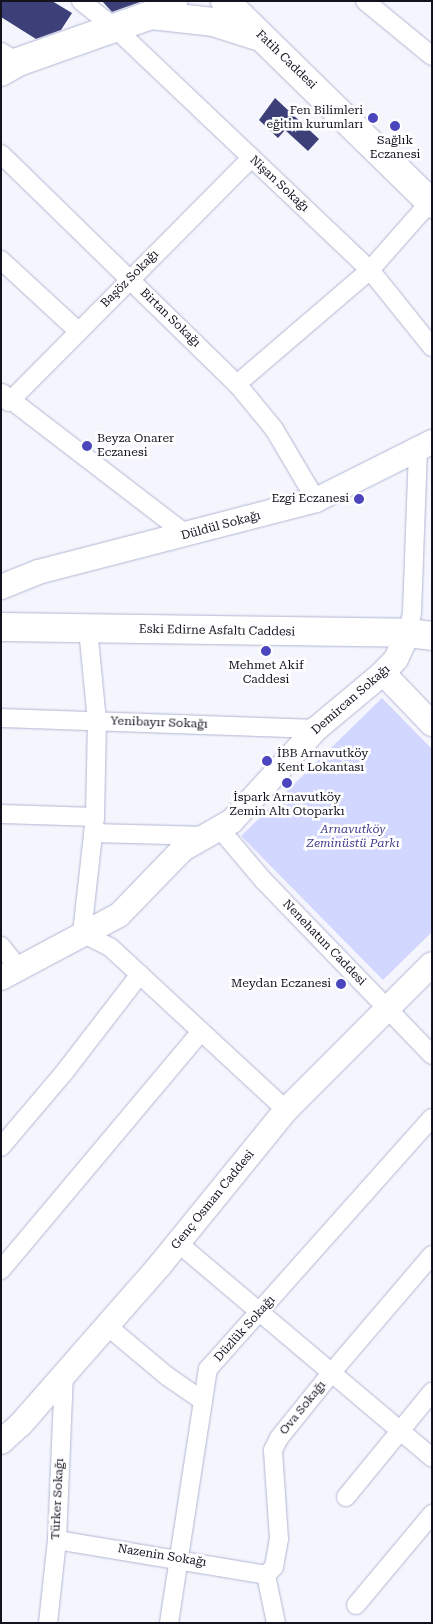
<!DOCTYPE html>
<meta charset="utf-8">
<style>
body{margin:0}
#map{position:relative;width:433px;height:1624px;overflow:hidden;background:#f5f6fd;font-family:"Roboto Serif",serif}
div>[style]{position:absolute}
.green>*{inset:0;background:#d1d7ff}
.building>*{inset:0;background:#3d4078}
.roads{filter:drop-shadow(0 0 1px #b1b6d3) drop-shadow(0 0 1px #b1b6d3)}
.street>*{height:18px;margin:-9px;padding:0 9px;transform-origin:9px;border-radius:9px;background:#fff}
.secondary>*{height:24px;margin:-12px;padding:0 12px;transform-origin:12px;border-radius:12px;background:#fff}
.primary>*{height:28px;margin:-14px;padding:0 14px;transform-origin:14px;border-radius:14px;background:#fff}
.dots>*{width:14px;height:14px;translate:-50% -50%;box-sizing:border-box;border:2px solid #fff;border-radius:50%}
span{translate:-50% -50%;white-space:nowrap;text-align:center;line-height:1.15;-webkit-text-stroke:5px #fff;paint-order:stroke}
.street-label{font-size:12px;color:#12131e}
.poi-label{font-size:12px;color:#12131e}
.right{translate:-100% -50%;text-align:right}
.left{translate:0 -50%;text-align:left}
.park-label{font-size:12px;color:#41438f;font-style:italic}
.frame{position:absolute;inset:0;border:2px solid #12131e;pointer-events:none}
</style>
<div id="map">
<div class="green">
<i style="clip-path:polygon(382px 698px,432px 749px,432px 932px,383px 980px,241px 836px)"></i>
</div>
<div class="building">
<i style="clip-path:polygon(1px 1px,52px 1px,72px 13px,61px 30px,36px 39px,1px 17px)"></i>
<i style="clip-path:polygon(102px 1px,143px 1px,112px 12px)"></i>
<i style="clip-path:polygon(275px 98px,319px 139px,308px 151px,285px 130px,278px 138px,259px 120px)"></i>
</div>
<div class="roads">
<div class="street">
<i style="left:81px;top:1px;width:45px;rotate:38.7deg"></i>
<i style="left:116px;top:29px;width:350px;rotate:43.5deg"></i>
<i style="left:370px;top:270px;width:99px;rotate:51.2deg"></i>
<i style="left:365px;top:1px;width:87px;rotate:39.4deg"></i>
<i style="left:1px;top:52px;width:20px;rotate:30deg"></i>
<i style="left:1px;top:154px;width:330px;rotate:44.3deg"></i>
<i style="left:237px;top:384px;width:58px;rotate:50.6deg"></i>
<i style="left:274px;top:429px;width:82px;rotate:59.4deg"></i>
<i style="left:1px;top:260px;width:105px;rotate:42.7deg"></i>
<i style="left:237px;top:384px;width:175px;rotate:-40.6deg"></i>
<i style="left:370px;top:270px;width:91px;rotate:-48.6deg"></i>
<i style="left:2px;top:393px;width:233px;rotate:37.5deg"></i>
<i style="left:9px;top:402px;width:344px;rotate:-45.2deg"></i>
<i style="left:88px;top:629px;width:92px;rotate:84.4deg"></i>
<i style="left:97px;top:721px;width:96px;rotate:91.2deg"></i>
<i style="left:95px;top:817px;width:117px;rotate:96.4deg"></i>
<i style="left:82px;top:933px;width:31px;rotate:27deg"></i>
<i style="left:110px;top:947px;width:240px;rotate:42.8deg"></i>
<i style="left:408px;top:633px;width:20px;rotate:-79deg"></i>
<i style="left:412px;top:613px;width:163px;rotate:-87.9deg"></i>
<i style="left:1px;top:718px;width:315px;rotate:2deg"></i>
<i style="left:1px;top:814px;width:94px;rotate:1.8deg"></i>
<i style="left:220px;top:829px;width:68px;rotate:49.8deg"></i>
<i style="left:264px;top:881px;width:242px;rotate:46deg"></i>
<i style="left:93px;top:833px;width:113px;rotate:1.5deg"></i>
<i style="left:1px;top:946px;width:28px;rotate:52deg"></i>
<i style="left:1px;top:1147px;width:96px;rotate:-49.7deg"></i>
<i style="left:63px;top:1074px;width:126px;rotate:-52.4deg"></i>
<i style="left:178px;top:1243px;width:333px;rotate:40.2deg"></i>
<i style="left:1px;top:1270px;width:309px;rotate:-50deg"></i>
<i style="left:106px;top:1325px;width:80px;rotate:39.9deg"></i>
<i style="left:167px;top:1376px;width:44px;rotate:34.8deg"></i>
<i style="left:346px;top:1497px;width:136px;rotate:-50.7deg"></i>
<i style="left:57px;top:1540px;width:212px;rotate:9.5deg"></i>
<i style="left:356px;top:1605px;width:119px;rotate:-50.1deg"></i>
<i style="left:48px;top:1623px;width:83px;rotate:-83.8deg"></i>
<i style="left:57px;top:1540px;width:166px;rotate:-87.6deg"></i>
<i style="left:169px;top:1623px;width:257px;rotate:-81.3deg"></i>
<i style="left:208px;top:1369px;width:336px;rotate:-48.3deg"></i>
<i style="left:276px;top:1623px;width:49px;rotate:-101.8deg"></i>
<i style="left:266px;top:1575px;width:11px;rotate:-45deg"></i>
<i style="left:274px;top:1567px;width:28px;rotate:-80deg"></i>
<i style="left:279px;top:1539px;width:89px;rotate:-93.9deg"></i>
<i style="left:273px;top:1450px;width:13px;rotate:-63deg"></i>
<i style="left:279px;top:1438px;width:85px;rotate:-51.2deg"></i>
<i style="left:332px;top:1372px;width:154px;rotate:-49.5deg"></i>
</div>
<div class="secondary">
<i style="left:1px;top:587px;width:40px;rotate:-22deg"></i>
<i style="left:38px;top:572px;width:287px;rotate:-14.5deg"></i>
<i style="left:316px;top:500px;width:130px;rotate:-26.6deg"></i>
<i style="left:383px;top:673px;width:71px;rotate:46.1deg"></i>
<i style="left:1px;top:978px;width:134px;rotate:-28.1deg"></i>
<i style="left:119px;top:915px;width:92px;rotate:-45.9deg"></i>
<i style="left:183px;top:849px;width:56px;rotate:-29.7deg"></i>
<i style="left:232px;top:821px;width:125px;rotate:-47.6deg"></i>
<i style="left:316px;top:729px;width:87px;rotate:-39.9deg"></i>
<i style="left:383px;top:673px;width:19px;rotate:-47deg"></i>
<i style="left:396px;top:659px;width:29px;rotate:-65deg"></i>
<i style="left:1px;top:1442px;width:27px;rotate:-42deg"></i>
<i style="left:21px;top:1424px;width:211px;rotate:-48.8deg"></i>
<i style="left:160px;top:1265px;width:200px;rotate:-50.9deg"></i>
<i style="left:286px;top:1110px;width:206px;rotate:-45deg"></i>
</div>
<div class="primary">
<i style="left:225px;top:1px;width:290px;rotate:44.4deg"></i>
<i style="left:151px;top:15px;width:62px;rotate:6.4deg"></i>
<i style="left:213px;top:22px;width:46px;rotate:17.7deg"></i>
<i style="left:1px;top:72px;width:20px;rotate:-30deg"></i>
<i style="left:18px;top:62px;width:141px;rotate:-19.5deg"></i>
<i style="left:151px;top:15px;width:16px;rotate:-22deg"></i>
<i style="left:166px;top:9px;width:11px;rotate:-49deg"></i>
<i style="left:1px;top:627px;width:407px;rotate:0.8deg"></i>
<i style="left:408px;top:633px;width:24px;rotate:7deg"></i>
</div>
</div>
<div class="dots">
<i style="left:373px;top:118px;background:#4b46bd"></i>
<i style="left:395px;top:126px;background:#4b46bd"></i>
<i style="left:87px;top:446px;background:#4b46bd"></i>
<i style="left:359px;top:499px;background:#4b46bd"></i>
<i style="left:266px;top:651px;background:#4b46bd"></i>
<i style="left:267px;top:761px;background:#4b46bd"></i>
<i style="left:287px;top:783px;background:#4b46bd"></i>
<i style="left:341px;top:984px;background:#4b46bd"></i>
</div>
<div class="street-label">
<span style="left:286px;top:60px;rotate:44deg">Fatih Caddesi</span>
<span style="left:279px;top:184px;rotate:43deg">Nişan Sokağı</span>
<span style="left:130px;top:279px;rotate:-45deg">Başöz Sokağı</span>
<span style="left:170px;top:318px;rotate:44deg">Birtan Sokağı</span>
<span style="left:221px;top:526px;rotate:-15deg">Düldül Sokağı</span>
<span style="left:217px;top:631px;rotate:1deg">Eski Edirne Asfaltı Caddesi</span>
<span style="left:351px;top:700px;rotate:-41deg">Demircan Sokağı</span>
<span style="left:159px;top:723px;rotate:2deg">Yenibayır Sokağı</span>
<span style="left:324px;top:943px;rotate:46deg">Nenehatun Caddesi</span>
<span style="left:213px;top:1200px;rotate:-51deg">Genç Osman Caddesi</span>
<span style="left:245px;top:1329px;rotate:-48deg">Düzlük Sokağı</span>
<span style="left:303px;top:1408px;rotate:-51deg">Ova Sokağı</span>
<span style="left:58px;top:1499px;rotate:-87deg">Türker Sokağı</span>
<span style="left:162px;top:1556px;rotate:9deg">Nazenin Sokağı</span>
</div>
<div class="poi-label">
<span class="right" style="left:363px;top:118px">Fen Bilimleri<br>eğitim kurumları</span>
<span style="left:395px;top:148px">Sağlık<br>Eczanesi</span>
<span class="left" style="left:97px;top:446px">Beyza Onarer<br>Eczanesi</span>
<span class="right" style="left:349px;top:499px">Ezgi Eczanesi</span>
<span style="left:266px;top:673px">Mehmet Akif<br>Caddesi</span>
<span class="left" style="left:277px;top:761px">İBB Arnavutköy<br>Kent Lokantası</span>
<span style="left:287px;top:805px">İspark Arnavutköy<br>Zemin Altı Otoparkı</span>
<span class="right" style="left:331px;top:984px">Meydan Eczanesi</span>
</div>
<div class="park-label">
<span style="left:353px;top:837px">Arnavutköy<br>Zeminüstü Parkı</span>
</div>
<div class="frame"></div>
</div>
